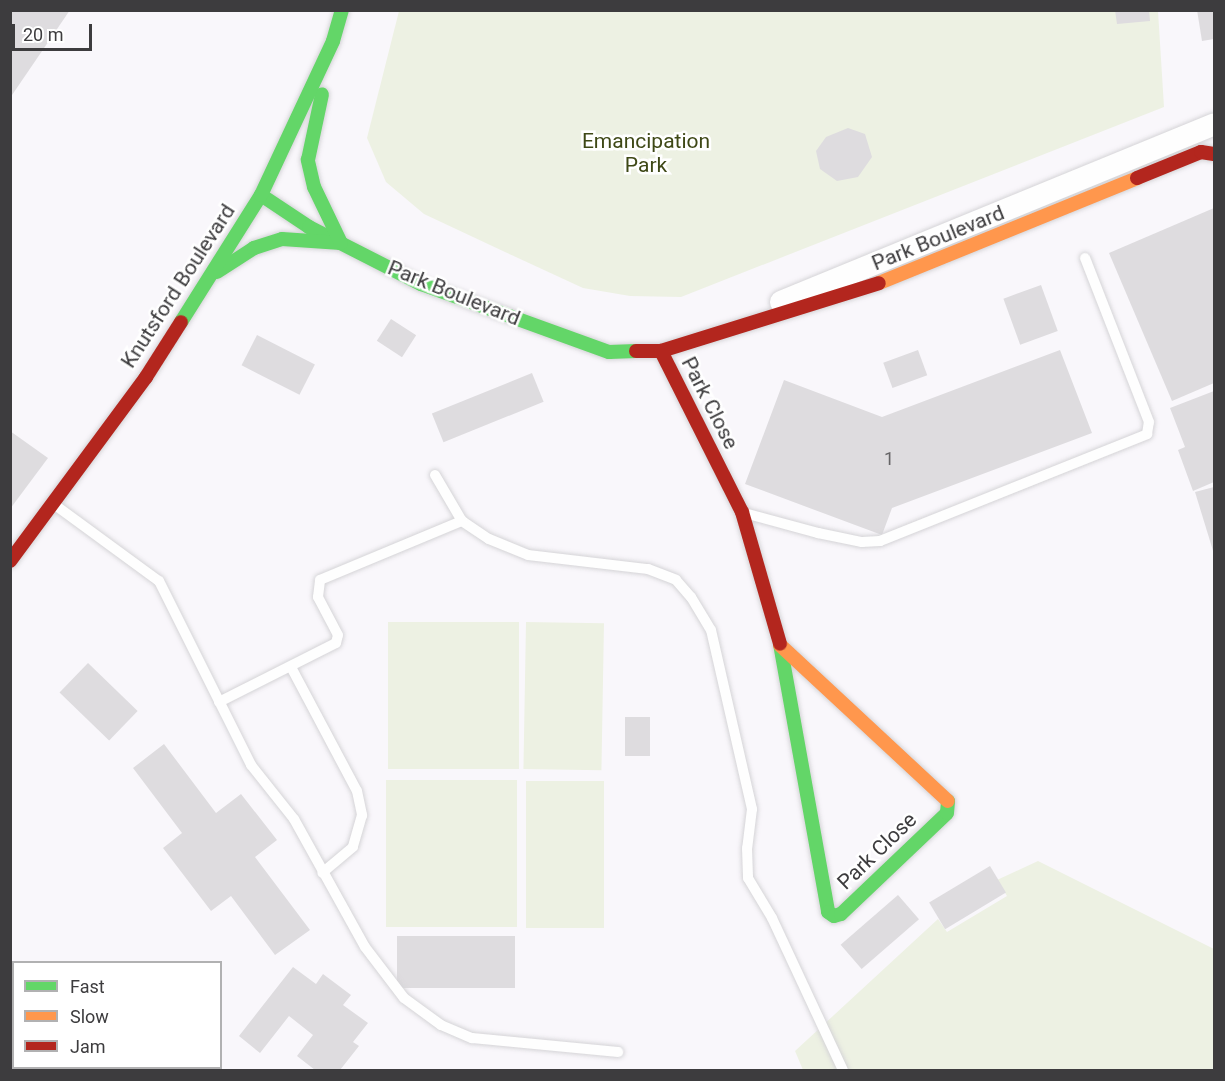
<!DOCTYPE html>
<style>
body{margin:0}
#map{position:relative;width:1225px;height:1081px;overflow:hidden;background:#f9f7fb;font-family:Roboto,sans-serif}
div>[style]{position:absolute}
.green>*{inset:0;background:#edf1e3;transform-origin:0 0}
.building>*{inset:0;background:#dedcdf;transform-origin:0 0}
.roads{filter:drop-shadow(0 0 2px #d5d4d7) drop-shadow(0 0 2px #d5d4d7)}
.lane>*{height:10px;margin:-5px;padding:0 5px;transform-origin:5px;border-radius:5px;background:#fefefe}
.street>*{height:22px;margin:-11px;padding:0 11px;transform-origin:11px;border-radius:11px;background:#fefefe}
.fast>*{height:14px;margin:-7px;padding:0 7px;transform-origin:7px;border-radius:7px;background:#63d668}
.slow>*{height:14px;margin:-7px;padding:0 7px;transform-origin:7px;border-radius:7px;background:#ff974d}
.jam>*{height:14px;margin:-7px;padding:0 7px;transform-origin:7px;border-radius:7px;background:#b3261e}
span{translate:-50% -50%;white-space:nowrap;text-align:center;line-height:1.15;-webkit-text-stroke:5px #fff;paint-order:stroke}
.number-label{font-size:18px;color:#656466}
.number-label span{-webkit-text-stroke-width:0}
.park-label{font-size:21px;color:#3e4816}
.street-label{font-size:21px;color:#3d3c3e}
.frame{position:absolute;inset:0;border:12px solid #3d3c3e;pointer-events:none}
.legend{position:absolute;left:12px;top:961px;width:210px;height:108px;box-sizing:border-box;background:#fff;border:2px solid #b1b1b2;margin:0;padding:8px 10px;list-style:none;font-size:18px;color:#3d3c3e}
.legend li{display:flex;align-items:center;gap:12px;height:30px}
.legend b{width:30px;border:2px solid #b1b1b2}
.scale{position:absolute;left:12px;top:24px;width:80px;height:27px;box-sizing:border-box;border:3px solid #3d3c3e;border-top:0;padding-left:8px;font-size:18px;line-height:21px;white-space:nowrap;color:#3d3c3e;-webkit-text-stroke:4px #fff;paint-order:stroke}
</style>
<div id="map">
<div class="green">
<i style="clip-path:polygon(399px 11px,1158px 11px,1164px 107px,681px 297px,630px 296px,583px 288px,505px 252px,424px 214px,386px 182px,367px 138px)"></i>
<i style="left:388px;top:622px;width:131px;height:147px"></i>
<i style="left:526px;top:622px;width:78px;height:147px;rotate:1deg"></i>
<i style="left:386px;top:780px;width:131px;height:147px"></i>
<i style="left:526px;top:781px;width:78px;height:147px"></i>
<i style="clip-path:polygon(1038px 861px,1214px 949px,1214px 1070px,803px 1070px,795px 1051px,938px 919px,947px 932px,1007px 896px,997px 880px)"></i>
</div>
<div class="building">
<i style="clip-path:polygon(10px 10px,70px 10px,10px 98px)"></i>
<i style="clip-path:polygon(1115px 10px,1149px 10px,1150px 21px,1117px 24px)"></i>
<i style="clip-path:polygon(1197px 10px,1214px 10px,1214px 39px,1202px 41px)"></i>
<i style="clip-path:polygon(848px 128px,865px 134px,872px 157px,858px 177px,837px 181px,820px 169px,816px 151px,826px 137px)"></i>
<i style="clip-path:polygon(1214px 208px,1214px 383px,1172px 401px,1109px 253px)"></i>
<i style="left:1041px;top:285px;width:49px;height:40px;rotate:70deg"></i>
<i style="left:391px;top:319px;width:30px;height:26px;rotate:33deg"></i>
<i style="left:257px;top:335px;width:65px;height:34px;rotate:27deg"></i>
<i style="left:918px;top:350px;width:27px;height:37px;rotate:70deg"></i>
<i style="clip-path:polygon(1060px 350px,1092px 433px,892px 508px,882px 535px,745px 484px,784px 380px,882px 417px)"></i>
<i style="left:532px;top:373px;width:31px;height:108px;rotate:68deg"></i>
<i style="clip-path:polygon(1214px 391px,1214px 482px,1193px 491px,1178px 450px,1185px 447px,1170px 408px)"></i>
<i style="clip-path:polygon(10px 431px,48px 458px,10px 509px)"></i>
<i style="clip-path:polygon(1214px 487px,1214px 554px,1195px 492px)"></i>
<i style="left:88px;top:663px;width:69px;height:41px;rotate:44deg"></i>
<i style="left:625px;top:717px;width:25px;height:39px"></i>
<i style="clip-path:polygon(164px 744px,216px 813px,241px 794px,277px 840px,255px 857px,310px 930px,275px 955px,231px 896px,211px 911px,163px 848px,182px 833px,133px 768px)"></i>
<i style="left:990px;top:866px;width:31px;height:71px;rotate:59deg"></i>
<i style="left:898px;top:895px;width:32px;height:76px;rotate:49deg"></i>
<i style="left:397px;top:936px;width:118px;height:52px"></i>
<i style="clip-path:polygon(293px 967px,316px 984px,323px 974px,351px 995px,343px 1005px,368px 1023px,353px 1042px,359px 1046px,340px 1070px,315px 1070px,297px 1056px,313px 1035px,289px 1016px,260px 1053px,239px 1036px)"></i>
</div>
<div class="roads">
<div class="lane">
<i style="left:435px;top:475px;width:53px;rotate:59.6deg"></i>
<i style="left:462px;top:521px;width:32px;rotate:34deg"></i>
<i style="left:489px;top:539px;width:42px;rotate:22.3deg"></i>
<i style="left:528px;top:555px;width:121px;rotate:6.7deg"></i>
<i style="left:648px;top:569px;width:30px;rotate:21deg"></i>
<i style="left:676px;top:580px;width:23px;rotate:49deg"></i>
<i style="left:691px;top:597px;width:39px;rotate:59deg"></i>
<i style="left:711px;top:630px;width:184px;rotate:77.1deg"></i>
<i style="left:752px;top:809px;width:39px;rotate:97deg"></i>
<i style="left:747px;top:848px;width:30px;rotate:88deg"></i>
<i style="left:748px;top:878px;width:47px;rotate:59deg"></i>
<i style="left:772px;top:918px;width:168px;rotate:65deg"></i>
<i style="left:55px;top:505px;width:129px;rotate:36.2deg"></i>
<i style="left:159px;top:581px;width:206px;rotate:63.4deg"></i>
<i style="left:251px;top:765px;width:69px;rotate:51.5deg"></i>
<i style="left:294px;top:819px;width:146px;rotate:61deg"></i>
<i style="left:365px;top:947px;width:64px;rotate:52.6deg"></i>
<i style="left:404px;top:998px;width:46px;rotate:36.1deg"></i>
<i style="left:441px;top:1025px;width:34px;rotate:23deg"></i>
<i style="left:472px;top:1038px;width:147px;rotate:5.5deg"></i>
<i style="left:748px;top:514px;width:73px;rotate:15.2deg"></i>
<i style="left:818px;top:533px;width:45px;rotate:11.6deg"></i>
<i style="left:862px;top:542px;width:18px;rotate:-3deg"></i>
<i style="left:880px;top:541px;width:288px;rotate:-21.8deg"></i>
<i style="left:1147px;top:434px;width:12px;rotate:-81deg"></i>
<i style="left:1149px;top:422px;width:176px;rotate:-111.3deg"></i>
<i style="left:291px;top:667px;width:140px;rotate:62deg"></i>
<i style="left:357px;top:791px;width:25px;rotate:78deg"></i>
<i style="left:362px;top:815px;width:33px;rotate:106deg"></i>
<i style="left:353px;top:847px;width:40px;rotate:140deg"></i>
<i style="left:219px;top:702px;width:131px;rotate:-26.8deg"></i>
<i style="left:336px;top:643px;width:8px;rotate:-76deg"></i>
<i style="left:338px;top:635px;width:43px;rotate:-117.8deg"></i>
<i style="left:318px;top:597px;width:17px;rotate:-83deg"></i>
<i style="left:320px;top:580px;width:154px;rotate:-22.6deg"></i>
</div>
<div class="street">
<i style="left:781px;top:302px;width:468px;rotate:-22.3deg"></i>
</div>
<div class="fast">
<i style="left:261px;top:195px;width:58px;rotate:33.7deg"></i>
<i style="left:309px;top:227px;width:126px;rotate:27deg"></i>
<i style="left:421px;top:284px;width:200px;rotate:19.9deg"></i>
<i style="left:609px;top:352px;width:27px;rotate:-2deg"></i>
<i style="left:217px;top:272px;width:44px;rotate:-33deg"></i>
<i style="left:254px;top:248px;width:29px;rotate:-18deg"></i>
<i style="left:282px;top:239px;width:59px;rotate:3.9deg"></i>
<i style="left:341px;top:243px;width:62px;rotate:-115.7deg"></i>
<i style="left:314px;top:187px;width:28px;rotate:-103deg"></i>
<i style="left:308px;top:160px;width:67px;rotate:-78deg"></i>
<i style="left:181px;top:322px;width:150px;rotate:-57.8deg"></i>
<i style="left:261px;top:195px;width:170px;rotate:-64.9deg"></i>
<i style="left:333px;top:41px;width:32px;rotate:-74deg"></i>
<i style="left:780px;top:644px;width:272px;rotate:79.8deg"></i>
<i style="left:828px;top:912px;width:7px;rotate:34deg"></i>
<i style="left:834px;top:916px;width:7px;rotate:-16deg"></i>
<i style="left:841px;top:914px;width:146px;rotate:-43.6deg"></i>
<i style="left:947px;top:813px;width:12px;rotate:-85deg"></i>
</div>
<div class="slow">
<i style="left:879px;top:283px;width:279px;rotate:-22.1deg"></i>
<i style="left:780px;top:645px;width:229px;rotate:42.9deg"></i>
</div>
<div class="jam">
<i style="left:1137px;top:178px;width:69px;rotate:-22.1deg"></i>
<i style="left:1201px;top:152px;width:13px;rotate:9deg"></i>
<i style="left:636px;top:351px;width:25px"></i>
<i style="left:661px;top:351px;width:228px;rotate:-17.3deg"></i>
<i style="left:661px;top:351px;width:180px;rotate:63.3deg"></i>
<i style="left:742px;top:512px;width:137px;rotate:73.9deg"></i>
<i style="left:10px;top:561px;width:229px;rotate:-53.5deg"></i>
<i style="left:146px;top:377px;width:65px;rotate:-57.5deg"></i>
</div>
</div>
<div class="number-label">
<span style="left:889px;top:459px">1</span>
</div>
<div class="park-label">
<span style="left:646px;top:153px">Emancipation<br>Park</span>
</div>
<div class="street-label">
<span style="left:938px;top:238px;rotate:-22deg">Park Boulevard</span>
<span style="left:178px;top:286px;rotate:-57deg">Knutsford Boulevard</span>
<span style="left:454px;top:293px;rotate:22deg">Park Boulevard</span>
<span style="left:710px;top:403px;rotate:63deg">Park Close</span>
<span style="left:877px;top:851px;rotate:-44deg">Park Close</span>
</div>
<div class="frame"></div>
<ul class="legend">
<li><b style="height:8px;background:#63d668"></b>Fast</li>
<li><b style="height:8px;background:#ff974d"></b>Slow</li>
<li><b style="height:8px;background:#b3261e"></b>Jam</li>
</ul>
<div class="scale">20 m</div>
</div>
